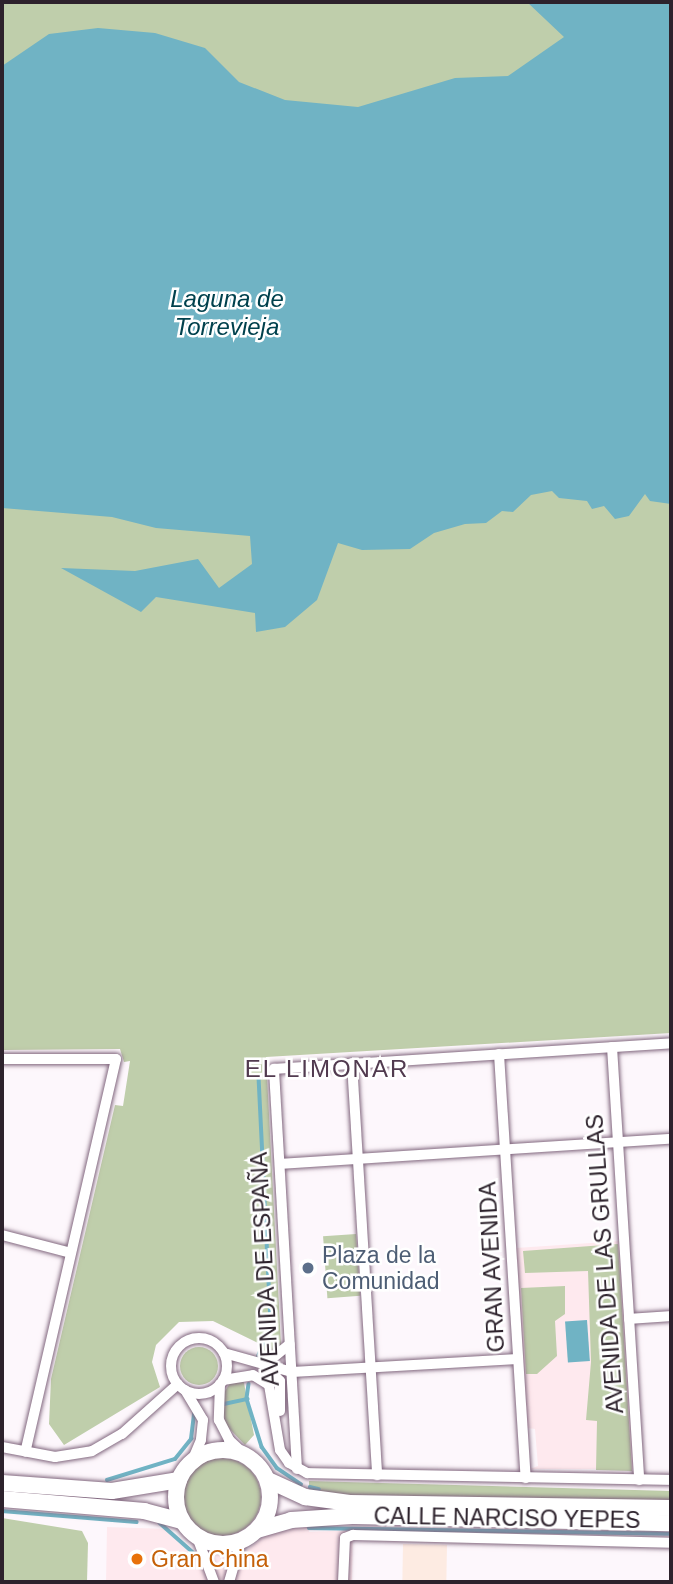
<!DOCTYPE html>
<meta charset="utf-8">
<style>
body{margin:0}
#map{position:relative;width:673px;height:1584px;overflow:hidden;background:#fdf7fc;font-family:Helvetica,sans-serif}
div>[style]{position:absolute}
.commercial>*{inset:0;background:#fee9ee}
.education>*{inset:0;background:#fdebe2;transform-origin:0 0}
.green>*{inset:0;background:#bfceab;transform-origin:0 0}
.round{border-radius:50%}
.water>*{inset:0;background:#70b3c4;transform-origin:0 0}
.stream>*{height:3.5px;margin:-1.75px;padding:0 1.75px;transform-origin:1.75px;border-radius:1.75px;background:#70b3c4}
.roads{filter:drop-shadow(0 0 2px #82687f) drop-shadow(0 0 2px #82687f)}
.street>*{height:10px;margin:-5px;padding:0 5px;transform-origin:5px;border-radius:5px;background:#fff}
.street>.ring{margin:-5px;padding:0;box-sizing:content-box;background:none;border:10px solid #fff;border-radius:50%}
.secondary>*{height:16px;margin:-8px;padding:0 8px;transform-origin:8px;border-radius:8px;background:#fff}
.secondary>.ring{margin:-8px;padding:0;box-sizing:content-box;background:none;border:16px solid #fff;border-radius:50%}
.dots>*{width:19px;height:19px;translate:-50% -50%;box-sizing:border-box;border:4px solid #fff;border-radius:50%}
span{translate:-50% -50%;white-space:nowrap;text-align:center;line-height:1.15;-webkit-text-stroke:5px #fff;paint-order:stroke}
.service-label{font-size:23px;color:#4e5e75}
.left{translate:0 -50%;text-align:left}
.street-label{font-size:23px;color:#2d222c}
.food-label{font-size:23px;color:#c56008}
.water-label{font-size:24px;color:#00414d;font-style:italic}
.neighbourhood-label{font-size:24px;color:#513a4f;letter-spacing:2px}
.frame{position:absolute;inset:0;border:4px solid #2d222c;pointer-events:none}
</style>
<div id="map">
<div class="commercial">
<i style="clip-path:polygon(620px 1241px,634px 1469px,530px 1469px,538px 1466px,535px 1429px,527px 1428px,516px 1248px)"></i>
<i style="clip-path:polygon(308px 1525px,309px 1532px,353px 1530px,352px 1582px,106px 1582px,107px 1527px,169px 1529px,196px 1555px,241px 1555px,266px 1535px)"></i>
</div>
<div class="education">
<i style="left:403px;top:1544px;width:44px;height:38px;rotate:1deg"></i>
</div>
<div class="green">
<i style="clip-path:polygon(2px 2px,671px 2px,671px 1033px,266px 1057px,281px 1345px,260px 1359px,264px 1346px,213px 1321px,179px 1322px,156px 1345px,152px 1362px,160px 1387px,64px 1445px,49px 1424px,51px 1379px,115px 1105px,123px 1106px,130px 1061px,124px 1062px,120px 1049px,2px 1050px)"></i>
<i style="left:356px;top:1234px;width:62px;height:33px;rotate:86deg"></i>
<i style="clip-path:polygon(618px 1244px,632px 1471px,596px 1470px,597px 1421px,586px 1420px,591px 1362px,588px 1271px,525px 1273px,523px 1251px)"></i>
<i style="clip-path:polygon(565px 1286px,565px 1314px,555px 1321px,557px 1356px,537px 1374px,526px 1374px,521px 1288px)"></i>
<i class="round" style="left:180px;top:1347px;width:38px;height:38px"></i>
<i style="clip-path:polygon(243px 1378px,254px 1435px,245px 1445px,225px 1424px,222px 1396px,230px 1383px)"></i>
<i class="round" style="left:183px;top:1458px;width:78px;height:78px"></i>
<i style="clip-path:polygon(309px 1481px,671px 1491px,671px 1502px,346px 1495px,309px 1490px)"></i>
<i style="clip-path:polygon(2px 1518px,82px 1531px,88px 1543px,87px 1582px,2px 1582px)"></i>
</div>
<div class="water">
<i style="clip-path:polygon(527px 2px,671px 2px,671px 504px,650px 501px,645px 494px,629px 516px,615px 519px,604px 506px,592px 509px,587px 501px,559px 498px,552px 491px,531px 495px,513px 512px,502px 511px,486px 523px,465px 524px,434px 533px,410px 549px,362px 550px,338px 543px,317px 600px,285px 627px,256px 632px,255px 613px,156px 597px,141px 612px,61px 568px,135px 571px,198px 559px,219px 588px,252px 564px,250px 536px,156px 528px,112px 517px,2px 508px,2px 66px,49px 34px,98px 28px,155px 33px,205px 48px,239px 82px,285px 100px,358px 107px,455px 78px,508px 76px,564px 37px)"></i>
<i style="left:587px;top:1320px;width:41px;height:22px;rotate:86deg"></i>
</div>
<div class="stream">
<i style="left:259px;top:1077px;width:247px;rotate:87.2deg"></i>
<i style="left:271px;top:1324px;width:34px;rotate:111deg"></i>
<i style="left:249px;top:1384px;width:15px;rotate:98deg"></i>
<i style="left:247px;top:1399px;width:50px;rotate:72.6deg"></i>
<i style="left:262px;top:1447px;width:26px;rotate:54deg"></i>
<i style="left:277px;top:1468px;width:29px;rotate:34deg"></i>
<i style="left:224px;top:1404px;width:24px;rotate:-12deg"></i>
<i style="left:107px;top:1480px;width:71px;rotate:-17.2deg"></i>
<i style="left:175px;top:1459px;width:26px;rotate:-51deg"></i>
<i style="left:191px;top:1439px;width:25px;rotate:-83deg"></i>
<i style="left:310px;top:1487px;width:9px;rotate:13deg"></i>
<i style="left:2px;top:1511px;width:135px;rotate:4.7deg"></i>
<i style="left:160px;top:1523px;width:47px;rotate:41.5deg"></i>
<i style="left:309px;top:1528px;width:362px;rotate:0.9deg"></i>
</div>
<div class="roads">
<div class="street">
<i style="left:612px;top:1047px;width:434px;rotate:86.4deg"></i>
<i style="left:499px;top:1054px;width:425px;rotate:86.4deg"></i>
<i style="left:2px;top:1059px;width:114px"></i>
<i style="left:116px;top:1059px;width:403px;rotate:103deg"></i>
<i style="left:352px;top:1063px;width:413px;rotate:86.5deg"></i>
<i style="left:280px;top:1164px;width:392px;rotate:-3.7deg"></i>
<i style="left:2px;top:1235px;width:71px;rotate:14.6deg"></i>
<i style="left:629px;top:1319px;width:42px;rotate:-4.1deg"></i>
<i class="ring" style="left:171px;top:1338px;width:46px;height:46px"></i>
<i style="left:224px;top:1353px;width:71px;rotate:15.6deg"></i>
<i style="left:292px;top:1372px;width:226px;rotate:-3.3deg"></i>
<i style="left:223px;top:1380px;width:30px;rotate:-9deg"></i>
<i style="left:253px;top:1375px;width:19px;rotate:32deg"></i>
<i style="left:269px;top:1385px;width:66px;rotate:80.4deg"></i>
<i style="left:280px;top:1450px;width:16px;rotate:55deg"></i>
<i style="left:289px;top:1463px;width:21px;rotate:29deg"></i>
<i style="left:307px;top:1473px;width:364px;rotate:1.1deg"></i>
<i style="left:220px;top:1384px;width:36px;rotate:92deg"></i>
<i style="left:219px;top:1420px;width:22px;rotate:63deg"></i>
<i style="left:229px;top:1440px;width:22px;rotate:43deg"></i>
<i style="left:185px;top:1390px;width:35px;rotate:59deg"></i>
<i style="left:203px;top:1420px;width:20px;rotate:96deg"></i>
<i style="left:201px;top:1440px;width:23px;rotate:113deg"></i>
<i style="left:280px;top:1411px;width:30px;rotate:-90deg"></i>
<i style="left:280px;top:1381px;width:23px;rotate:-135deg"></i>
<i style="left:264px;top:1365px;width:33px;rotate:-39deg"></i>
<i style="left:2px;top:1447px;width:54px;rotate:10.7deg"></i>
<i style="left:55px;top:1457px;width:37px;rotate:-9deg"></i>
<i style="left:92px;top:1451px;width:34px;rotate:-30deg"></i>
<i style="left:122px;top:1434px;width:75px;rotate:-41.8deg"></i>
<i style="left:297px;top:1469px;width:401px;rotate:-93.3deg"></i>
<i style="left:274px;top:1069px;width:398px;rotate:-3.7deg"></i>
<i style="left:197px;top:1537px;width:48px;rotate:69.3deg"></i>
<i style="left:229px;top:1582px;width:43px;rotate:-73.7deg"></i>
<i style="left:343px;top:1582px;width:44px;rotate:-87.4deg"></i>
<i style="left:345px;top:1538px;width:9px;rotate:-21deg"></i>
<i style="left:353px;top:1535px;width:318px;rotate:1.4deg"></i>
</div>
<div class="secondary">
<i class="ring" style="left:176px;top:1450px;width:78px;height:78px"></i>
<i style="left:268px;top:1480px;width:41px;rotate:24.7deg"></i>
<i style="left:305px;top:1497px;width:45px;rotate:7.6deg"></i>
<i style="left:350px;top:1503px;width:321px;rotate:0.9deg"></i>
<i style="left:2px;top:1483px;width:110px;rotate:4.2deg"></i>
<i style="left:112px;top:1491px;width:68px;rotate:-9.3deg"></i>
<i style="left:2px;top:1499px;width:143px;rotate:4.8deg"></i>
<i style="left:144px;top:1511px;width:39px;rotate:15deg"></i>
<i style="left:257px;top:1530px;width:35px;rotate:-16deg"></i>
<i style="left:291px;top:1520px;width:61px;rotate:-3.8deg"></i>
<i style="left:352px;top:1516px;width:319px;rotate:1.3deg"></i>
</div>
</div>
<div class="dots">
<i style="left:308px;top:1268px;background:#5c6f8a"></i>
<i style="left:137px;top:1559px;background:#e8710a"></i>
</div>
<div class="service-label">
<span class="left" style="left:322px;top:1268px">Plaza de la<br>Comunidad</span>
</div>
<div class="street-label">
<span style="left:605px;top:1264px;rotate:-94deg">AVENIDA DE LAS GRULLAS</span>
<span style="left:492px;top:1267px;rotate:-93deg">GRAN AVENIDA</span>
<span style="left:265px;top:1269px;rotate:-93deg">AVENIDA DE ESPAÑA</span>
<span style="left:507px;top:1518px;rotate:1deg">CALLE NARCISO YEPES</span>
</div>
<div class="food-label">
<span class="left" style="left:151px;top:1559px">Gran China</span>
</div>
<div class="water-label">
<span style="left:227px;top:313px">Laguna de<br>Torrevieja</span>
</div>
<div class="neighbourhood-label">
<span style="left:327px;top:1069px">EL LIMONAR</span>
</div>
<div class="frame"></div>
</div>
